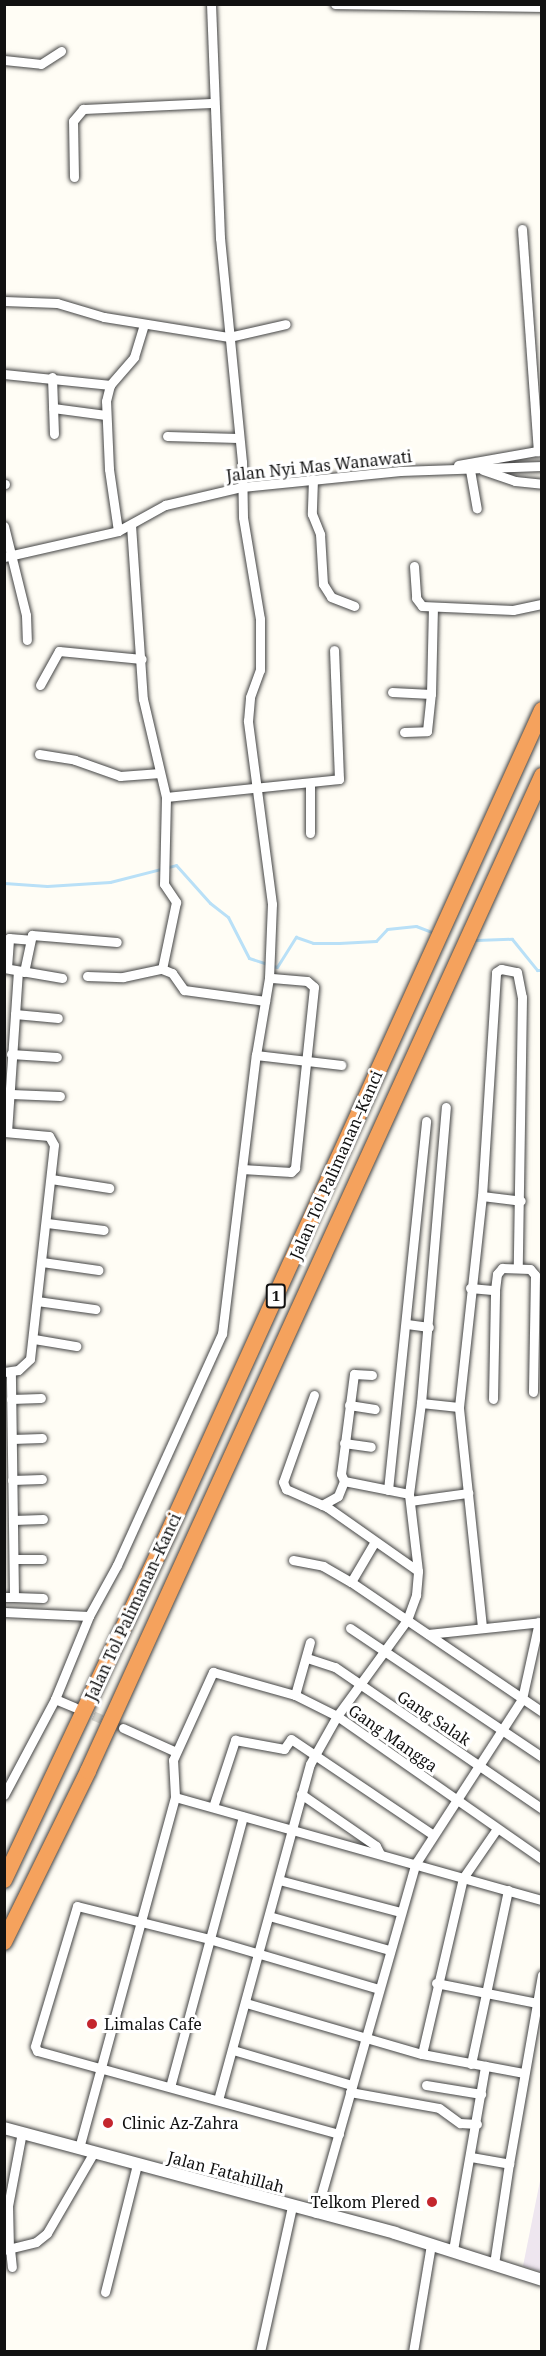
<!DOCTYPE html>
<meta charset="utf-8">
<style>
body{margin:0}
#map{position:relative;width:546px;height:2356px;overflow:hidden;background:#fffdf5;font-family:"Noto Serif",serif}
div>[style]{position:absolute}
.industrial>*{inset:0;background:#eee6ef}
.stream>*{height:3px;margin:-1.5px;padding:0 1.5px;transform-origin:1.5px;border-radius:1.5px;background:#b9e0f7}
.minor-tunnel>*{height:9px;margin-top:-4.5px;transform-origin:0;background:repeating-linear-gradient(90deg,#dbdad3 0 9px,transparent 0 13.5px)}
.roads{filter:drop-shadow(0 0 2px #444) drop-shadow(0 0 2px #444)}
.minor>*{height:9px;margin:-4.5px;padding:0 4.5px;transform-origin:4.5px;border-radius:4.5px;background:#fff}
.tertiary>*{height:12px;margin:-6px;padding:0 6px;transform-origin:6px;border-radius:6px;background:#fff}
.motorway>*{height:16px;margin:-8px;padding:0 8px;transform-origin:8px;border-radius:8px;background:#f5a25d}
.dots>*{width:16px;height:16px;translate:-50% -50%;box-sizing:border-box;border:3px solid #fff;border-radius:50%}
span{translate:-50% -50%;white-space:nowrap;text-align:center;line-height:1.15;-webkit-text-stroke:6px #fff;paint-order:stroke}
.shield-label span{padding:2px 4px;background:#fff;border:2px solid;border-radius:4px;-webkit-text-stroke-width:0}
.shield-label{font-size:15px;color:#111;font-weight:700}
.street-label{font-size:16px;color:#111}
.poi-label{font-size:16px;color:#111}
.left{translate:0 -50%;text-align:left}
.right{translate:-100% -50%;text-align:right}
.frame{position:absolute;inset:0;border:6px solid #111;pointer-events:none}
</style>
<div id="map">
<div class="industrial">
<i style="clip-path:polygon(541px 2176px,542px 2272px,541px 2272px,523px 2266px)"></i>
</div>
<div class="stream">
<i style="left:4px;top:883px;width:43px;rotate:4deg"></i>
<i style="left:47px;top:886px;width:63px;rotate:-3.6deg"></i>
<i style="left:110px;top:882px;width:68px;rotate:-14.4deg"></i>
<i style="left:176px;top:865px;width:51px;rotate:48.2deg"></i>
<i style="left:210px;top:903px;width:23px;rotate:38deg"></i>
<i style="left:228px;top:917px;width:46px;rotate:62.9deg"></i>
<i style="left:249px;top:958px;width:29px;rotate:18deg"></i>
<i style="left:277px;top:967px;width:36px;rotate:-58deg"></i>
<i style="left:296px;top:937px;width:18px;rotate:19deg"></i>
<i style="left:313px;top:943px;width:26px"></i>
<i style="left:339px;top:943px;width:37px;rotate:-3deg"></i>
<i style="left:376px;top:941px;width:16px;rotate:-47deg"></i>
<i style="left:387px;top:929px;width:29px;rotate:-6deg"></i>
<i style="left:416px;top:926px;width:17px;rotate:21deg"></i>
<i style="left:476px;top:940px;width:36px;rotate:-2deg"></i>
<i style="left:512px;top:939px;width:40px;rotate:51deg"></i>
<i style="left:537px;top:970px;width:5px"></i>
</div>
<div class="minor-tunnel">
<i style="left:81px;top:1710px;width:46px;rotate:23.2deg"></i>
</div>
<div class="roads">
<div class="minor">
<i style="left:335px;top:4px;width:207px;rotate:0.8deg"></i>
<i style="left:4px;top:60px;width:37px;rotate:6deg"></i>
<i style="left:41px;top:64px;width:24px;rotate:-33deg"></i>
<i style="left:74px;top:177px;width:56px;rotate:-91deg"></i>
<i style="left:73px;top:121px;width:16px;rotate:-50deg"></i>
<i style="left:83px;top:109px;width:129px;rotate:-2.7deg"></i>
<i style="left:522px;top:229px;width:223px;rotate:85.9deg"></i>
<i style="left:4px;top:301px;width:53px;rotate:2.2deg"></i>
<i style="left:57px;top:303px;width:49px;rotate:16.6deg"></i>
<i style="left:104px;top:317px;width:127px;rotate:9.1deg"></i>
<i style="left:229px;top:337px;width:58px;rotate:-12.8deg"></i>
<i style="left:4px;top:374px;width:107px;rotate:5.9deg"></i>
<i style="left:52px;top:377px;width:57px;rotate:88deg"></i>
<i style="left:53px;top:408px;width:53px;rotate:7.5deg"></i>
<i style="left:167px;top:436px;width:71px;rotate:1.6deg"></i>
<i style="left:458px;top:465px;width:85px;rotate:-10.1deg"></i>
<i style="left:470px;top:470px;width:39px;rotate:80deg"></i>
<i style="left:483px;top:470px;width:34px;rotate:19deg"></i>
<i style="left:515px;top:481px;width:27px;rotate:6deg"></i>
<i style="left:313px;top:479px;width:35px;rotate:92deg"></i>
<i style="left:312px;top:514px;width:22px;rotate:68deg"></i>
<i style="left:320px;top:534px;width:50px;rotate:86.6deg"></i>
<i style="left:323px;top:584px;width:15px;rotate:58deg"></i>
<i style="left:331px;top:597px;width:25px;rotate:21deg"></i>
<i style="left:4px;top:484px;width:1px"></i>
<i style="left:131px;top:525px;width:174px;rotate:86.1deg"></i>
<i style="left:143px;top:699px;width:101px;rotate:76.8deg"></i>
<i style="left:166px;top:797px;width:87px;rotate:91.3deg"></i>
<i style="left:164px;top:884px;width:22px;rotate:56deg"></i>
<i style="left:176px;top:902px;width:68px;rotate:101.8deg"></i>
<i style="left:162px;top:969px;width:11px;rotate:22deg"></i>
<i style="left:172px;top:973px;width:21px;rotate:55deg"></i>
<i style="left:184px;top:990px;width:82px;rotate:7.7deg"></i>
<i style="left:4px;top:526px;width:92px;rotate:76.1deg"></i>
<i style="left:26px;top:615px;width:25px;rotate:88deg"></i>
<i style="left:118px;top:531px;width:63px;rotate:-98.3deg"></i>
<i style="left:109px;top:469px;width:68px;rotate:-92.5deg"></i>
<i style="left:106px;top:401px;width:16px;rotate:-76deg"></i>
<i style="left:110px;top:385px;width:37px;rotate:-49deg"></i>
<i style="left:134px;top:357px;width:34px;rotate:-73deg"></i>
<i style="left:4px;top:557px;width:117px;rotate:-12.8deg"></i>
<i style="left:118px;top:531px;width:54px;rotate:-29deg"></i>
<i style="left:165px;top:505px;width:79px;rotate:-13.2deg"></i>
<i style="left:242px;top:487px;width:159px;rotate:-5.8deg"></i>
<i style="left:400px;top:471px;width:142px;rotate:-2deg"></i>
<i style="left:414px;top:566px;width:32px;rotate:86deg"></i>
<i style="left:416px;top:598px;width:10px;rotate:53deg"></i>
<i style="left:422px;top:606px;width:91px;rotate:2.5deg"></i>
<i style="left:513px;top:610px;width:30px;rotate:-12deg"></i>
<i style="left:40px;top:685px;width:39px;rotate:-61deg"></i>
<i style="left:59px;top:651px;width:83px;rotate:5.5deg"></i>
<i style="left:392px;top:692px;width:39px;rotate:3deg"></i>
<i style="left:431px;top:694px;width:86px;rotate:-88.7deg"></i>
<i style="left:404px;top:732px;width:23px;rotate:-2deg"></i>
<i style="left:427px;top:731px;width:37px;rotate:-84deg"></i>
<i style="left:39px;top:754px;width:36px;rotate:9deg"></i>
<i style="left:75px;top:760px;width:48px;rotate:19.6deg"></i>
<i style="left:120px;top:776px;width:40px;rotate:-4.3deg"></i>
<i style="left:310px;top:783px;width:50px;rotate:90deg"></i>
<i style="left:166px;top:797px;width:174px;rotate:-5.9deg"></i>
<i style="left:339px;top:779px;width:129px;rotate:-92.2deg"></i>
<i style="left:4px;top:968px;width:59px;rotate:9.8deg"></i>
<i style="left:7px;top:968px;width:30px;rotate:-86deg"></i>
<i style="left:9px;top:938px;width:21px;rotate:5deg"></i>
<i style="left:24px;top:972px;width:38px;rotate:-78deg"></i>
<i style="left:32px;top:935px;width:85px;rotate:4.7deg"></i>
<i style="left:87px;top:976px;width:36px;rotate:2deg"></i>
<i style="left:123px;top:977px;width:40px;rotate:-12deg"></i>
<i style="left:15px;top:1014px;width:43px;rotate:5.3deg"></i>
<i style="left:11px;top:1054px;width:46px;rotate:3.7deg"></i>
<i style="left:256px;top:1055px;width:86px;rotate:6.7deg"></i>
<i style="left:11px;top:1094px;width:49px;rotate:2.3deg"></i>
<i style="left:4px;top:1132px;width:45px;rotate:5.1deg"></i>
<i style="left:49px;top:1136px;width:10px;rotate:61deg"></i>
<i style="left:54px;top:1145px;width:215px;rotate:96.4deg"></i>
<i style="left:30px;top:1359px;width:16px;rotate:137deg"></i>
<i style="left:18px;top:1370px;width:14px;rotate:172deg"></i>
<i style="left:7px;top:1132px;width:161px;rotate:-86.1deg"></i>
<i style="left:242px;top:1169px;width:49px;rotate:3.5deg"></i>
<i style="left:291px;top:1172px;width:6px;rotate:-45deg"></i>
<i style="left:295px;top:1168px;width:182px;rotate:-84deg"></i>
<i style="left:314px;top:987px;width:9px;rotate:-139deg"></i>
<i style="left:307px;top:981px;width:38px;rotate:-175deg"></i>
<i style="left:51px;top:1179px;width:59px;rotate:8.8deg"></i>
<i style="left:482px;top:1196px;width:39px;rotate:7deg"></i>
<i style="left:47px;top:1223px;width:57px;rotate:7deg"></i>
<i style="left:42px;top:1262px;width:57px;rotate:8.1deg"></i>
<i style="left:470px;top:1288px;width:25px;rotate:5deg"></i>
<i style="left:37px;top:1301px;width:59px;rotate:7.9deg"></i>
<i style="left:407px;top:1324px;width:22px;rotate:8deg"></i>
<i style="left:34px;top:1339px;width:43px;rotate:9.5deg"></i>
<i style="left:314px;top:1395px;width:92px;rotate:109.6deg"></i>
<i style="left:283px;top:1482px;width:8px;rotate:67deg"></i>
<i style="left:286px;top:1489px;width:45px;rotate:23.7deg"></i>
<i style="left:327px;top:1507px;width:111px;rotate:35.1deg"></i>
<i style="left:11px;top:1399px;width:30px;rotate:-2deg"></i>
<i style="left:493px;top:1399px;width:109px;rotate:-88.9deg"></i>
<i style="left:495px;top:1290px;width:16px;rotate:-83deg"></i>
<i style="left:497px;top:1274px;width:8px;rotate:-50deg"></i>
<i style="left:502px;top:1268px;width:28px;rotate:2deg"></i>
<i style="left:530px;top:1269px;width:8px;rotate:50deg"></i>
<i style="left:535px;top:1275px;width:117px;rotate:91deg"></i>
<i style="left:421px;top:1403px;width:297px;rotate:-85.2deg"></i>
<i style="left:349px;top:1405px;width:26px;rotate:9deg"></i>
<i style="left:12px;top:1439px;width:30px;rotate:-2deg"></i>
<i style="left:344px;top:1443px;width:27px;rotate:8deg"></i>
<i style="left:12px;top:1480px;width:30px;rotate:-2deg"></i>
<i style="left:344px;top:1481px;width:66px;rotate:11.3deg"></i>
<i style="left:388px;top:1490px;width:371px;rotate:-84.1deg"></i>
<i style="left:410px;top:1501px;width:59px;rotate:-7.9deg"></i>
<i style="left:322px;top:1505px;width:18px;rotate:-29deg"></i>
<i style="left:338px;top:1496px;width:16px;rotate:-68deg"></i>
<i style="left:344px;top:1481px;width:8px;rotate:-113deg"></i>
<i style="left:341px;top:1474px;width:101px;rotate:-82.6deg"></i>
<i style="left:354px;top:1374px;width:18px;rotate:3deg"></i>
<i style="left:13px;top:1520px;width:30px;rotate:-2deg"></i>
<i style="left:14px;top:1559px;width:28px"></i>
<i style="left:293px;top:1560px;width:31px;rotate:11deg"></i>
<i style="left:323px;top:1566px;width:32px;rotate:30deg"></i>
<i style="left:351px;top:1582px;width:231px;rotate:34.2deg"></i>
<i style="left:351px;top:1582px;width:45px;rotate:-59.5deg"></i>
<i style="left:4px;top:1597px;width:10px"></i>
<i style="left:14px;top:1597px;width:225px;rotate:-90.8deg"></i>
<i style="left:14px;top:1597px;width:29px;rotate:2deg"></i>
<i style="left:4px;top:1612px;width:85px;rotate:2.7deg"></i>
<i style="left:482px;top:1627px;width:221px;rotate:-96deg"></i>
<i style="left:459px;top:1407px;width:212px;rotate:-83.8deg"></i>
<i style="left:482px;top:1196px;width:224px;rotate:-86.4deg"></i>
<i style="left:496px;top:972px;width:6px;rotate:-31deg"></i>
<i style="left:501px;top:969px;width:16px;rotate:11deg"></i>
<i style="left:517px;top:972px;width:25px;rotate:79deg"></i>
<i style="left:522px;top:997px;width:269px;rotate:90.9deg"></i>
<i style="left:350px;top:1628px;width:231px;rotate:33.9deg"></i>
<i style="left:428px;top:1634px;width:115px;rotate:-6deg"></i>
<i style="left:307px;top:1658px;width:29px;rotate:18deg"></i>
<i style="left:335px;top:1667px;width:251px;rotate:34.4deg"></i>
<i style="left:295px;top:1695px;width:55px;rotate:-74.2deg"></i>
<i style="left:55px;top:1699px;width:21px;rotate:23deg"></i>
<i style="left:123px;top:1728px;width:58px;rotate:24.4deg"></i>
<i style="left:301px;top:1794px;width:91px;rotate:34.7deg"></i>
<i style="left:376px;top:1846px;width:9px;rotate:63deg"></i>
<i style="left:4px;top:1795px;width:109px;rotate:-62deg"></i>
<i style="left:55px;top:1699px;width:90px;rotate:-67.7deg"></i>
<i style="left:89px;top:1616px;width:58px;rotate:-61.2deg"></i>
<i style="left:117px;top:1565px;width:254px;rotate:-65.6deg"></i>
<i style="left:222px;top:1334px;width:281px;rotate:-83.1deg"></i>
<i style="left:256px;top:1055px;width:78px;rotate:-80.4deg"></i>
<i style="left:269px;top:978px;width:74px;rotate:-87.7deg"></i>
<i style="left:272px;top:904px;width:185px;rotate:-97.5deg"></i>
<i style="left:248px;top:721px;width:24px;rotate:-85deg"></i>
<i style="left:250px;top:697px;width:29px;rotate:-70deg"></i>
<i style="left:260px;top:670px;width:51px;rotate:-90deg"></i>
<i style="left:260px;top:619px;width:103px;rotate:-99.5deg"></i>
<i style="left:243px;top:517px;width:55px;rotate:-91deg"></i>
<i style="left:242px;top:462px;width:225px;rotate:-95.6deg"></i>
<i style="left:220px;top:238px;width:234px;rotate:-92.2deg"></i>
<i style="left:175px;top:1797px;width:381px;rotate:15.7deg"></i>
<i style="left:213px;top:1807px;width:71px;rotate:-71.8deg"></i>
<i style="left:235px;top:1740px;width:50px;rotate:10.4deg"></i>
<i style="left:284px;top:1749px;width:12px;rotate:-55deg"></i>
<i style="left:291px;top:1739px;width:170px;rotate:34deg"></i>
<i style="left:279px;top:1880px;width:125px;rotate:14.8deg"></i>
<i style="left:269px;top:1916px;width:125px;rotate:15.8deg"></i>
<i style="left:436px;top:1983px;width:103px;rotate:11.2deg"></i>
<i style="left:246px;top:2003px;width:183px;rotate:16.2deg"></i>
<i style="left:422px;top:2054px;width:104px;rotate:10.6deg"></i>
<i style="left:233px;top:2050px;width:123px;rotate:16.5deg"></i>
<i style="left:422px;top:2054px;width:181px;rotate:-76.9deg"></i>
<i style="left:463px;top:1878px;width:58px;rotate:-55.5deg"></i>
<i style="left:471px;top:2064px;width:178px;rotate:-78deg"></i>
<i style="left:426px;top:2085px;width:56px;rotate:9.3deg"></i>
<i style="left:170px;top:2087px;width:280px;rotate:-74.9deg"></i>
<i style="left:350px;top:2092px;width:90px;rotate:10.2deg"></i>
<i style="left:439px;top:2108px;width:26px;rotate:36deg"></i>
<i style="left:460px;top:2123px;width:17px;rotate:3deg"></i>
<i style="left:218px;top:2100px;width:348px;rotate:-74.7deg"></i>
<i style="left:310px;top:1764px;width:55px;rotate:-60.6deg"></i>
<i style="left:337px;top:1716px;width:119px;rotate:-53.9deg"></i>
<i style="left:407px;top:1620px;width:27px;rotate:-70deg"></i>
<i style="left:416px;top:1595px;width:24px;rotate:-85deg"></i>
<i style="left:418px;top:1571px;width:78px;rotate:-96.7deg"></i>
<i style="left:409px;top:1494px;width:92px;rotate:-82.5deg"></i>
<i style="left:421px;top:1403px;width:38px;rotate:6deg"></i>
<i style="left:339px;top:2134px;width:313px;rotate:-164.6deg"></i>
<i style="left:37px;top:2051px;width:5px;rotate:-112deg"></i>
<i style="left:35px;top:2046px;width:146px;rotate:-73.3deg"></i>
<i style="left:77px;top:1906px;width:136px;rotate:14deg"></i>
<i style="left:209px;top:1939px;width:177px;rotate:16.4deg"></i>
<i style="left:79px;top:2148px;width:364px;rotate:-74.7deg"></i>
<i style="left:175px;top:1797px;width:37px;rotate:-93deg"></i>
<i style="left:173px;top:1760px;width:97px;rotate:-65.6deg"></i>
<i style="left:213px;top:1672px;width:85px;rotate:15.7deg"></i>
<i style="left:295px;top:1695px;width:47px;rotate:26.6deg"></i>
<i style="left:337px;top:1716px;width:250px;rotate:34.9deg"></i>
<i style="left:471px;top:2157px;width:39px;rotate:10deg"></i>
<i style="left:509px;top:2164px;width:192px;rotate:-80.1deg"></i>
<i style="left:316px;top:2213px;width:364px;rotate:-74.1deg"></i>
<i style="left:416px;top:1863px;width:195px;rotate:-57.1deg"></i>
<i style="left:522px;top:1699px;width:79px;rotate:-77.6deg"></i>
<i style="left:9px;top:2249px;width:43px;rotate:-91.3deg"></i>
<i style="left:8px;top:2206px;width:75px;rotate:-79.3deg"></i>
<i style="left:10px;top:2249px;width:18px;rotate:84deg"></i>
<i style="left:4px;top:2250px;width:33px;rotate:-14deg"></i>
<i style="left:36px;top:2242px;width:14px;rotate:-39deg"></i>
<i style="left:47px;top:2233px;width:94px;rotate:-59.9deg"></i>
<i style="left:453px;top:2250px;width:187px;rotate:-80.1deg"></i>
<i style="left:494px;top:2264px;width:101px;rotate:-81.5deg"></i>
<i style="left:105px;top:2292px;width:131px;rotate:-75.9deg"></i>
<i style="left:260px;top:2352px;width:148px;rotate:-77.6deg"></i>
<i style="left:413px;top:2352px;width:109px;rotate:-80.5deg"></i>
</div>
<div class="tertiary">
<i style="left:4px;top:2128px;width:405px;rotate:15deg"></i>
<i style="left:395px;top:2233px;width:154px;rotate:17.7deg"></i>
</div>
<div class="motorway">
<i style="left:4px;top:1880px;width:384px;rotate:-64.7deg"></i>
<i style="left:168px;top:1533px;width:904px;rotate:-65.56deg"></i>
<i style="left:4px;top:1942px;width:191px;rotate:-63.8deg"></i>
<i style="left:88px;top:1771px;width:1094px;rotate:-65.47deg"></i>
</div>
</div>
<div class="dots">
<i style="left:92px;top:2024px;background:#c4262e"></i>
<i style="left:108px;top:2123px;background:#c4262e"></i>
<i style="left:432px;top:2202px;background:#c4262e"></i>
</div>
<div class="shield-label">
<span style="left:276px;top:1296px">1</span>
</div>
<div class="street-label">
<span style="left:319px;top:466px;rotate:-6deg">Jalan Nyi Mas Wanawati</span>
<span style="left:336px;top:1165px;rotate:-66deg">Jalan Tol Palimanan–Kanci</span>
<span style="left:133px;top:1607px;rotate:-65deg">Jalan Tol Palimanan–Kanci</span>
<span style="left:434px;top:1718px;rotate:34deg">Gang Salak</span>
<span style="left:393px;top:1738px;rotate:35deg">Gang Mangga</span>
<span style="left:226px;top:2172px;rotate:15deg">Jalan Fatahillah</span>
</div>
<div class="poi-label">
<span class="left" style="left:104px;top:2024px">Limalas Cafe</span>
<span class="left" style="left:122px;top:2123px">Clinic Az-Zahra</span>
<span class="right" style="left:420px;top:2202px">Telkom Plered</span>
</div>
<div class="frame"></div>
</div>
